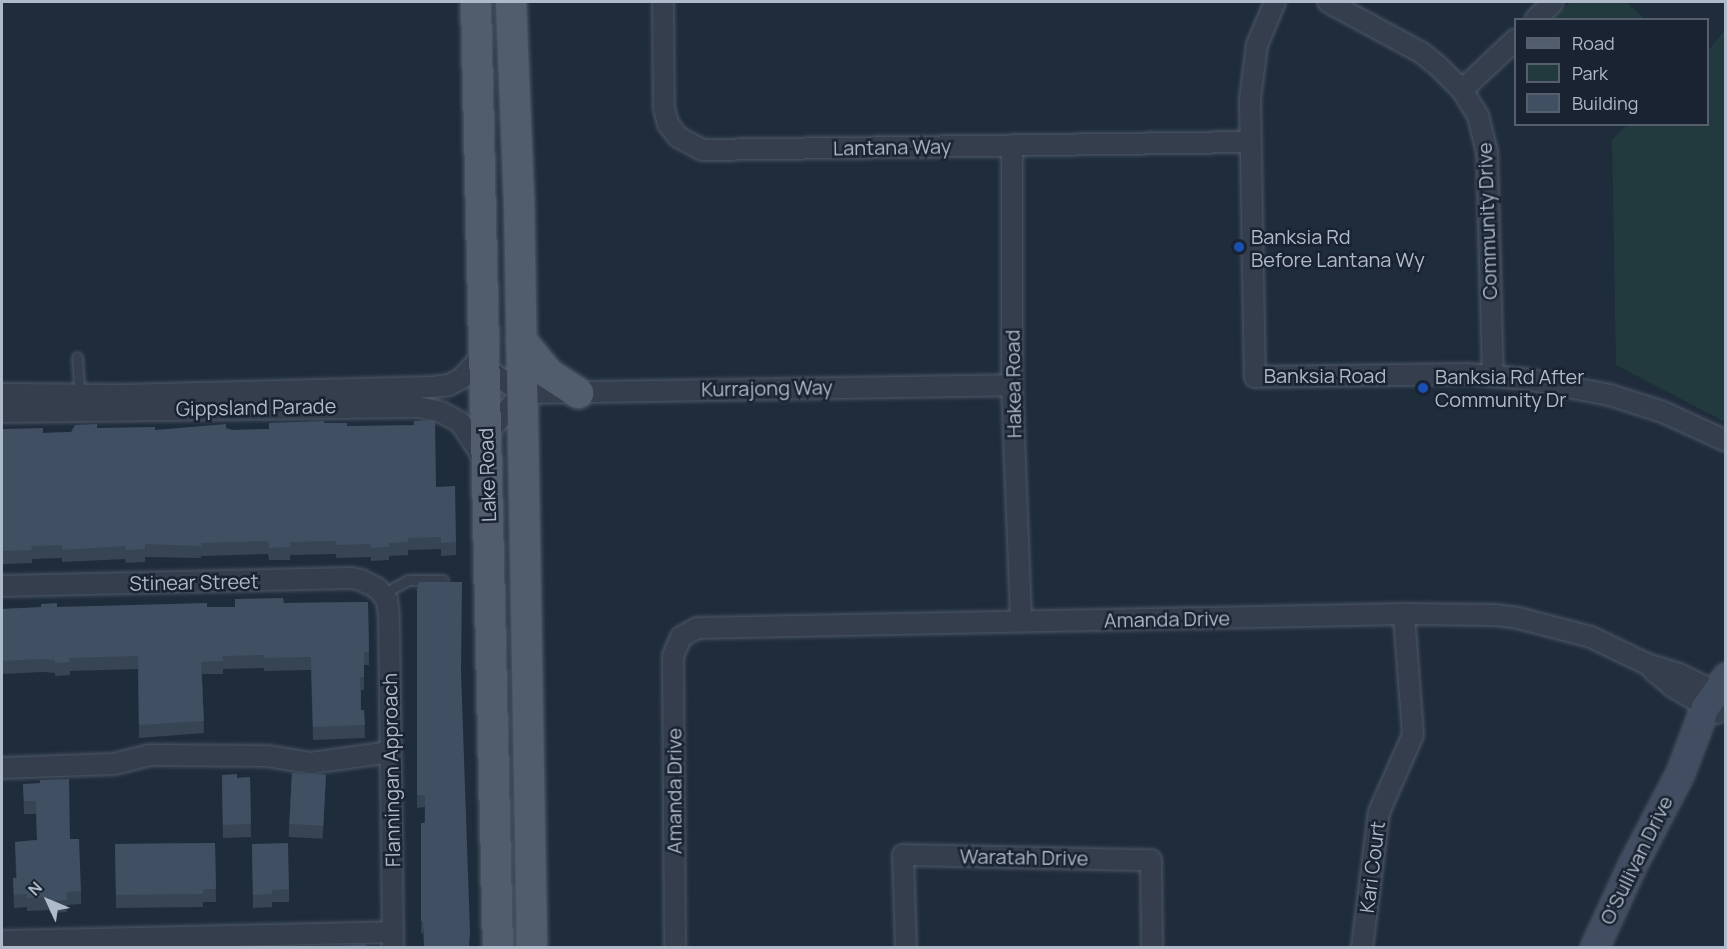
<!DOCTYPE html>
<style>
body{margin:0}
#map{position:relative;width:1727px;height:949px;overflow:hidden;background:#1f2c3c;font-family:Manrope,sans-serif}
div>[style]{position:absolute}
.green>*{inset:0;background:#223a3d}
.roads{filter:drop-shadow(0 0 2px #4e5967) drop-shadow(0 0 2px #4e5967)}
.lane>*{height:9px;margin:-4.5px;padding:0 4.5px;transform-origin:4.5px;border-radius:4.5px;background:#343e4c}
.street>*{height:20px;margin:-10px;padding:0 10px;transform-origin:10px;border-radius:10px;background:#343e4c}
.secondary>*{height:27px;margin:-13.5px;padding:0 13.5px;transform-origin:13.5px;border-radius:13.5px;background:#414d60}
.primary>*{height:30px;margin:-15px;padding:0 15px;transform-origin:15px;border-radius:15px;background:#515d6d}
.wall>*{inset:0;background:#374454;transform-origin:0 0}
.building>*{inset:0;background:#404f62;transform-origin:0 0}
.dots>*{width:16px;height:16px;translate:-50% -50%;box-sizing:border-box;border:3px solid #192331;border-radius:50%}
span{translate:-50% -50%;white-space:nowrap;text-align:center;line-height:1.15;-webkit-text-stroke:5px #192331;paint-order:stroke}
.street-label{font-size:20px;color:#aeb9c9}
.poi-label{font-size:20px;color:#aeb9c9}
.left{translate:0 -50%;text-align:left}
.frame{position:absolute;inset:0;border:3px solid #aeb9c9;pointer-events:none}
.legend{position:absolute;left:1514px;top:18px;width:195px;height:108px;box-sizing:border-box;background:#192331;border:2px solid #555f6e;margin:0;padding:8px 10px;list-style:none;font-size:18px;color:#aeb9c9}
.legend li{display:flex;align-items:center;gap:12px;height:30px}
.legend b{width:30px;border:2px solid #555f6e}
.north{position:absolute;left:18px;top:871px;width:60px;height:60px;-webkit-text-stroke:4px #192331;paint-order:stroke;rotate:314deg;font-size:16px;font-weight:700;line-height:24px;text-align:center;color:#aeb9c9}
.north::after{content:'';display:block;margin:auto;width:21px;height:27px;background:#aeb9c9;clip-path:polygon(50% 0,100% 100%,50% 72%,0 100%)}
</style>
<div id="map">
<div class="green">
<i style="clip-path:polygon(1571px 2px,1626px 2px,1645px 19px,1552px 19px)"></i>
<i style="clip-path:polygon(1725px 30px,1725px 422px,1616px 365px,1612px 140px,1627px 125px,1708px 124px,1708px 51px)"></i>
</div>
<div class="roads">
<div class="lane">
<i style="left:77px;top:357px;width:39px;rotate:86deg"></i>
<i style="left:382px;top:594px;width:30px;rotate:-28deg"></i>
<i style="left:408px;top:580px;width:35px"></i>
</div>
<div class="street">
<i style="left:663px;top:2px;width:106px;rotate:89.5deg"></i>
<i style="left:664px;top:108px;width:16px;rotate:76deg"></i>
<i style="left:668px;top:124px;width:16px;rotate:52deg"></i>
<i style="left:678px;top:137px;width:27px;rotate:28deg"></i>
<i style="left:702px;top:150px;width:547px;rotate:-0.84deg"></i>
<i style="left:1275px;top:2px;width:47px;rotate:112.7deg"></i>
<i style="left:1257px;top:45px;width:54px;rotate:97.4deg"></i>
<i style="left:1250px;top:99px;width:278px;rotate:89deg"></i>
<i style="left:1255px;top:377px;width:213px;rotate:-0.8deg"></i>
<i style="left:1468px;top:374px;width:58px;rotate:4.9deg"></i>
<i style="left:1526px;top:379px;width:86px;rotate:10.8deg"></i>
<i style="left:1610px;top:395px;width:56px;rotate:17.8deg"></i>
<i style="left:1663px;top:412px;width:69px;rotate:24.7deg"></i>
<i style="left:1328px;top:2px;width:107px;rotate:28.5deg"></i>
<i style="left:1422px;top:53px;width:21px;rotate:39deg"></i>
<i style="left:1438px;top:66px;width:34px;rotate:45deg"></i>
<i style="left:1462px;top:90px;width:31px;rotate:58deg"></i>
<i style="left:1478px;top:116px;width:36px;rotate:76deg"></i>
<i style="left:1487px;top:151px;width:225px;rotate:88.5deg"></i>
<i style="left:1535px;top:20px;width:25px;rotate:-45deg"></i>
<i style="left:1462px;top:90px;width:74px;rotate:-43.4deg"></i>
<i style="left:1012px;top:146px;width:239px;rotate:90deg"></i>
<i style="left:1012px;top:385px;width:236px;rotate:87.8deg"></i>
<i style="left:485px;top:368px;width:45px;rotate:34deg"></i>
<i style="left:522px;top:393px;width:490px;rotate:-0.9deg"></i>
<i style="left:2px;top:394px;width:121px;rotate:0.5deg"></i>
<i style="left:123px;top:395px;width:310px;rotate:-1.5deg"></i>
<i style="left:433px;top:387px;width:16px;rotate:-7deg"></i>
<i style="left:449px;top:385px;width:15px;rotate:-28deg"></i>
<i style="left:462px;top:378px;width:34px;rotate:-47deg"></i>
<i style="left:2px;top:412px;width:416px;rotate:-0.7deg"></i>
<i style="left:418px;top:407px;width:24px;rotate:12deg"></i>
<i style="left:441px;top:412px;width:21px;rotate:28deg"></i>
<i style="left:460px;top:422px;width:45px;rotate:56.7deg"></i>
<i style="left:485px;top:436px;width:57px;rotate:-49.3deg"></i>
<i style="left:2px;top:586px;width:349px;rotate:-1.3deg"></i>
<i style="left:351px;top:578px;width:10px;rotate:11deg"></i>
<i style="left:361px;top:580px;width:18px;rotate:27deg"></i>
<i style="left:377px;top:588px;width:16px;rotate:50deg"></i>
<i style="left:387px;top:600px;width:16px;rotate:83deg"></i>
<i style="left:389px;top:616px;width:332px;rotate:89.3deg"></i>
<i style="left:1653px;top:670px;width:26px;rotate:40deg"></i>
<i style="left:1673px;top:687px;width:51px;rotate:30.6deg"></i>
<i style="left:2px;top:768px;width:112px;rotate:-2deg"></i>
<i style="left:114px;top:764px;width:37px;rotate:-14deg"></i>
<i style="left:150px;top:755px;width:117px;rotate:0.5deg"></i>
<i style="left:267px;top:756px;width:45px;rotate:9deg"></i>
<i style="left:311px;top:763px;width:80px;rotate:-7.9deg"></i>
<i style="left:2px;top:941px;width:391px;rotate:-1.3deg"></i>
<i style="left:675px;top:948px;width:292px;rotate:-90.4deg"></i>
<i style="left:673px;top:656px;width:21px;rotate:-67deg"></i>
<i style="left:681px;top:637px;width:18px;rotate:-29deg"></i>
<i style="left:697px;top:628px;width:707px;rotate:-1.13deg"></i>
<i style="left:1404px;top:614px;width:91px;rotate:0.6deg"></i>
<i style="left:1495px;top:615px;width:23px;rotate:7deg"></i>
<i style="left:1518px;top:618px;width:75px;rotate:14.6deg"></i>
<i style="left:1591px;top:637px;width:62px;rotate:25.7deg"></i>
<i style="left:1647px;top:664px;width:34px;rotate:17deg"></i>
<i style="left:1679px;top:674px;width:52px;rotate:26.1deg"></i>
<i style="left:906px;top:948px;width:93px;rotate:-91.8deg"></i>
<i style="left:903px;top:855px;width:248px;rotate:1.2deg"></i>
<i style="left:1151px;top:860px;width:88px;rotate:89.3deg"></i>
<i style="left:1362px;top:948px;width:137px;rotate:-82.9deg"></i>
<i style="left:1379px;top:812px;width:84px;rotate:-66.2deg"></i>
<i style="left:1413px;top:735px;width:121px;rotate:-94.3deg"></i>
</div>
<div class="secondary">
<i style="left:1594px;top:948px;width:89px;rotate:-65.4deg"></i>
<i style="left:1631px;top:867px;width:106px;rotate:-62.5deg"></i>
<i style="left:1680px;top:773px;width:71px;rotate:-69.3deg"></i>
<i style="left:1705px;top:707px;width:37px;rotate:-55deg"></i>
</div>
<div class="primary">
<i style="left:476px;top:2px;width:946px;rotate:88.67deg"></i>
<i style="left:511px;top:2px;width:196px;rotate:87.7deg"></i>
<i style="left:519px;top:198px;width:750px;rotate:89.01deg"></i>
<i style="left:521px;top:340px;width:44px;rotate:50.5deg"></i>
<i style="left:549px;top:374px;width:35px;rotate:33deg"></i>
</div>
</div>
<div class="wall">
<i style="clip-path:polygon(324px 423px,347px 426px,436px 487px,456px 542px,456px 555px,441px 556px,441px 549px,408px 550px,408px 555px,389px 556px,389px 560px,371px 561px,371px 557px,336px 558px,336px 554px,290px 555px,290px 560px,269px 560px,268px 554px,201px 556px,201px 558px,145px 557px,145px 562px,126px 563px,125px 559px,62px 562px,62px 558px,32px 559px,32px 563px,2px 564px,2px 429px,43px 433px,71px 432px,97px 428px,155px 430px,226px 428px,232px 430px,269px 429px)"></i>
<i style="clip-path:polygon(462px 582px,423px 933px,421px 934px,425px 807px,417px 808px,417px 589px)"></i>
<i style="clip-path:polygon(368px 602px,369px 665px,364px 665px,364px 690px,361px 690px,361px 710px,364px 710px,365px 738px,313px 740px,311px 670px,264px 671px,264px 668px,223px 669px,223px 674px,202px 674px,204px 733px,139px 738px,138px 669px,70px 671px,70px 675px,55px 676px,55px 673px,43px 672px,2px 674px,2px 609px,57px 607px,235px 607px,284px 603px)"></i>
<i style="left:292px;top:773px;width:34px;height:64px;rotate:3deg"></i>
<i style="clip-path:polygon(250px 777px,251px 837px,223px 838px,222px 788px,237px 778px)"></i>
<i style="clip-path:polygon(23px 784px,70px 839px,81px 891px,81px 904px,67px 905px,67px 912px,50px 913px,49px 910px,27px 911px,27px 907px,14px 908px,13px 878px,16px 878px,15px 842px,37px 840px,36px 814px,24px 814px)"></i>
<i style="clip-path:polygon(215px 843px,216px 902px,203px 902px,203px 907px,116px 908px,115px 844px)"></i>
<i style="clip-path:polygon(252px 844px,289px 889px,289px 902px,272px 902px,272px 907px,253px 908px)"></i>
</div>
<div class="building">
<i style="clip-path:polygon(435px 420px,436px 487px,455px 486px,456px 542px,441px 543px,441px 537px,408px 538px,408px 542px,389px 543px,389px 547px,371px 548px,371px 544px,336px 545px,336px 541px,290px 542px,290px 547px,269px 548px,268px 541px,201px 543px,201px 546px,145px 544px,145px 549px,126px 550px,125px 546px,62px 550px,62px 545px,31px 546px,32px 550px,2px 551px,2px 429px,43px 428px,43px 433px,71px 432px,75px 425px,97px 424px,97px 428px,155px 427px,155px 430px,226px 424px,226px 428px,232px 430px,269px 429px,269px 423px,324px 421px,324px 423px,347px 423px,347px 426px,414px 425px,414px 421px)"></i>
<i style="clip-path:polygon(419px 582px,462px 582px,461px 672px,470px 931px,469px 948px,424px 948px,423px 921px,421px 921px,421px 823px,425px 823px,425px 795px,417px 795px,417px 589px)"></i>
<i style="clip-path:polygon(283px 598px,284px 603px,368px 602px,369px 652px,364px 652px,364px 677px,360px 677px,361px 710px,364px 710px,365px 725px,313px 727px,311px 657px,264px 658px,264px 655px,223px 656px,223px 661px,201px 662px,204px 721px,139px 725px,138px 656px,69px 658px,70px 662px,55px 663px,55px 660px,43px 659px,2px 661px,2px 609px,41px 607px,41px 604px,57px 603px,57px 607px,207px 603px,207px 607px,235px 607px,235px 599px)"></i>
<i style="left:292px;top:773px;width:34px;height:51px;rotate:3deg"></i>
<i style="clip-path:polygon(237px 774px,237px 778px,250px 777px,251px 824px,223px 825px,222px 775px)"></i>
<i style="clip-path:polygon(69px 779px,70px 839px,79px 839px,81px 891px,67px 892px,67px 900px,50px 901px,49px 897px,27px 898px,27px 894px,14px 895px,13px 878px,17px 878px,15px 842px,37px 840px,36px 801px,24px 801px,23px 784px,40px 783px,40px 780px)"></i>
<i style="clip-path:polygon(215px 843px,216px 889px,203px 889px,203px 894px,116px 895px,115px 844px)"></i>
<i style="clip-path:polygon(288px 843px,289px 889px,272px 890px,272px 894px,253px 895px,252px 844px)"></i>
<i style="clip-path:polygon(366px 944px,366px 948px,312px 948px)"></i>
</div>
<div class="dots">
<i style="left:1239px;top:247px;background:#1a4fb4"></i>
<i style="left:1423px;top:388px;background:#1a4fb4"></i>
</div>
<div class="street-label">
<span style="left:892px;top:147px;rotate:-1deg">Lantana Way</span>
<span style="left:1487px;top:221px;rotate:-92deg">Community Drive</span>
<span style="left:1325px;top:375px">Banksia Road</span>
<span style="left:1013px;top:384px;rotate:-91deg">Hakea Road</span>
<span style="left:767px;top:388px;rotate:-1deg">Kurrajong Way</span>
<span style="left:256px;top:407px;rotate:-1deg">Gippsland Parade</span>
<span style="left:487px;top:475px;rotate:-92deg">Lake Road</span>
<span style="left:194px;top:582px;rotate:-1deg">Stinear Street</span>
<span style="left:1167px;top:619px;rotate:-1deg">Amanda Drive</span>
<span style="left:391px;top:770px;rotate:-91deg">Flanningan Approach</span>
<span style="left:674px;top:791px;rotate:-90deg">Amanda Drive</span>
<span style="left:1024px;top:857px;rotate:1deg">Waratah Drive</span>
<span style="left:1636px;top:860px;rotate:-64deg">O'Sullivan Drive</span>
<span style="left:1372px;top:867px;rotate:-83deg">Kari Court</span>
</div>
<div class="poi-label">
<span class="left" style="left:1251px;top:248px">Banksia Rd<br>Before Lantana Wy</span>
<span class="left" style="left:1435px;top:388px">Banksia Rd After<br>Community Dr</span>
</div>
<div class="frame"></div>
<ul class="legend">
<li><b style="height:8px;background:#515d6d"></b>Road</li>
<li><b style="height:16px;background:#223a3d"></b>Park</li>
<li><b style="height:16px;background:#404f62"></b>Building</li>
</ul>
<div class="north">N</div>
</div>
